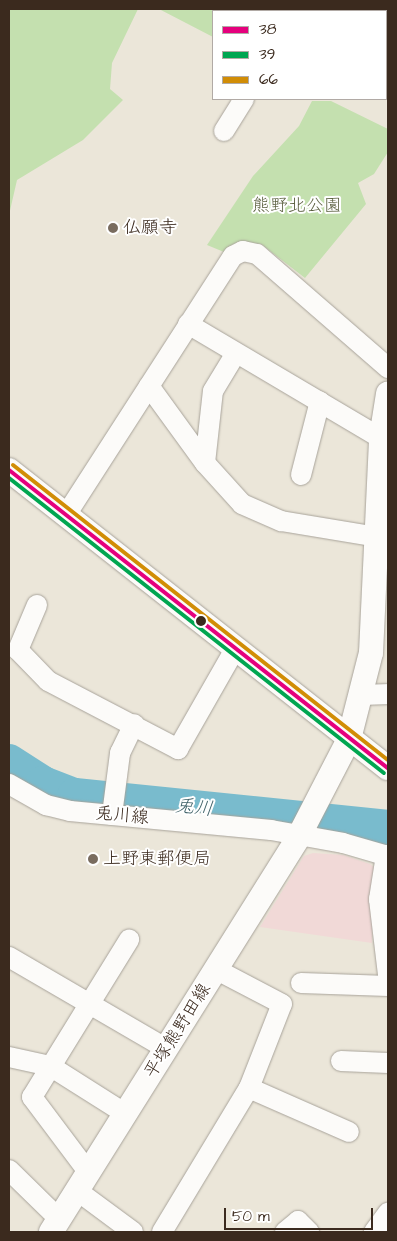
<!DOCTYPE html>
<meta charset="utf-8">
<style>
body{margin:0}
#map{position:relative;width:397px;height:1241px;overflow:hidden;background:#ebe6d9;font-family:"Architects Daughter","Klee One",sans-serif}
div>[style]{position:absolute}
.built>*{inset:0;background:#f1d9d7}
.green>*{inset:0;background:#c4e0af}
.river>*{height:36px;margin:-18px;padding:0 18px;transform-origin:18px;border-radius:18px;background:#79bbcd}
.roads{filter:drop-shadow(0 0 1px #a8a39a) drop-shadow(0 0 1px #a8a39a)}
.minor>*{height:20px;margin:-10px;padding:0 10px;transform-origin:10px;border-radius:10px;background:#fcfbf9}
.tertiary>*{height:24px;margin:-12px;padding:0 12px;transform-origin:12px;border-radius:12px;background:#fcfbf9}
.bus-1>*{height:4px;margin:-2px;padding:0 2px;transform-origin:2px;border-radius:2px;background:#e5007d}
.bus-2>*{height:4px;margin:-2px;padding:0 2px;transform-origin:2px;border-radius:2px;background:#00a651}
.bus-3>*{height:4px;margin:-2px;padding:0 2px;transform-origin:2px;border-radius:2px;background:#d18d06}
.dots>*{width:14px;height:14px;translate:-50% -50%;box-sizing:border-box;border:2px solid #fff;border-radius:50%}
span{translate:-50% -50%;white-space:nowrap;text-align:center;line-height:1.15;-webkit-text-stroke:4px #fff;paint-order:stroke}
.park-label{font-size:18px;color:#5a5f3f}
.poi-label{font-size:18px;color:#3b2a1e}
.left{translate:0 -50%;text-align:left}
.street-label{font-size:18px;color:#3b2a1e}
.water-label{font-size:19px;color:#41636a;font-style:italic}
.frame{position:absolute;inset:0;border:10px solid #3b2a1e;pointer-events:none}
.legend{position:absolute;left:212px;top:10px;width:175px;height:90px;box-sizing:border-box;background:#fff;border:1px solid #b1aaa5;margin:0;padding:6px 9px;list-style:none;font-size:15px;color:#3b2a1e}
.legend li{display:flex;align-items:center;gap:10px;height:25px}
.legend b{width:25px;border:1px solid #b1aaa5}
.scale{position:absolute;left:224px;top:1208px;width:149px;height:22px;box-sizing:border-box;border:2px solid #3b2a1e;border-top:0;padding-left:6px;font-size:15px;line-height:18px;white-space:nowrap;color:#3b2a1e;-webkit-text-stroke:4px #fff;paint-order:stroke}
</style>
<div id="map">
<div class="built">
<i style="clip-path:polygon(313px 853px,343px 855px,370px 864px,376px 869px,372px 943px,260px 927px,304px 856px)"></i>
</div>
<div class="green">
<i style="clip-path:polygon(9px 9px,138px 9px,112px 63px,110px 89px,123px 100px,83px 140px,17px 180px,9px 215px)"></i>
<i style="clip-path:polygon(159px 9px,292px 9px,213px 11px,213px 37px)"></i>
<i style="clip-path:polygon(312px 101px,331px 101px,388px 129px,388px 152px,374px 174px,358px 183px,366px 204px,305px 278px,261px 244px,238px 242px,224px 252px,207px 245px,253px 176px,299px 126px)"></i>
</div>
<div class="river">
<i style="left:9px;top:762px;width:40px;rotate:32.9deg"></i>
<i style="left:43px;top:784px;width:34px;rotate:21deg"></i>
<i style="left:75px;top:796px;width:315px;rotate:5.8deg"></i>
</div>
<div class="roads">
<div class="minor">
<i style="left:300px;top:11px;width:3px;rotate:-45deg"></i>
<i style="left:224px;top:131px;width:38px;rotate:-58deg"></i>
<i style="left:188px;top:324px;width:224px;rotate:30.6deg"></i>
<i style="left:149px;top:386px;width:95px;rotate:54deg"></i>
<i style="left:205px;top:463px;width:55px;rotate:47.9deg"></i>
<i style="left:242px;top:504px;width:43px;rotate:23.6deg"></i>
<i style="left:281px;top:521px;width:98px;rotate:9.4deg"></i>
<i style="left:205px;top:463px;width:72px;rotate:-83.7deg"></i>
<i style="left:213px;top:391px;width:44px;rotate:-58.8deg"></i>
<i style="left:301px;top:475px;width:76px;rotate:-75.6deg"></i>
<i style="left:66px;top:515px;width:308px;rotate:-57.2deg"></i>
<i style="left:233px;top:256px;width:11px;rotate:-27deg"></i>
<i style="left:243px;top:251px;width:14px;rotate:12deg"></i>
<i style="left:257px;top:254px;width:174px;rotate:41deg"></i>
<i style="left:37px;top:605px;width:49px;rotate:112.9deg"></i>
<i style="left:18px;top:650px;width:43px;rotate:45.9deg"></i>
<i style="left:48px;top:681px;width:147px;rotate:27.6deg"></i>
<i style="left:178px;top:749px;width:115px;rotate:-60.3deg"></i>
<i style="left:363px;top:695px;width:25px;rotate:-2deg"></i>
<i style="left:9px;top:784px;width:43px;rotate:29.6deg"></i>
<i style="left:46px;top:805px;width:25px;rotate:14deg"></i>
<i style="left:70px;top:811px;width:202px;rotate:5.4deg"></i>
<i style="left:271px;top:830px;width:73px;rotate:10.2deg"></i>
<i style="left:343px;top:843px;width:47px;rotate:16.1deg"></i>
<i style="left:112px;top:815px;width:63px;rotate:-82.6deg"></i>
<i style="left:120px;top:753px;width:32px;rotate:-64deg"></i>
<i style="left:386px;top:855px;width:45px;rotate:99deg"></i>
<i style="left:379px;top:899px;width:77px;rotate:83.2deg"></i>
<i style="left:9px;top:957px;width:183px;rotate:30.2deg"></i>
<i style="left:301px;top:983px;width:87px;rotate:2deg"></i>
<i style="left:9px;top:1057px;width:42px;rotate:12.4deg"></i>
<i style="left:50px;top:1066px;width:90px;rotate:32.3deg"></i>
<i style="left:341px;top:1061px;width:47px;rotate:2.4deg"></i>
<i style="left:249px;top:1088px;width:109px;rotate:23.7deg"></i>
<i style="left:9px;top:1170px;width:70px;rotate:44.4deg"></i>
<i style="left:89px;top:1173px;width:95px;rotate:-126.9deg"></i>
<i style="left:32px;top:1097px;width:185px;rotate:-58.3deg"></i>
<i style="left:79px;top:1192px;width:67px;rotate:36.5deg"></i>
<i style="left:162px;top:1232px;width:168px;rotate:-58.9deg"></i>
<i style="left:249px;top:1088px;width:90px;rotate:-68.6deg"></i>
<i style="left:282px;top:1004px;width:73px;rotate:-152.4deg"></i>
<i style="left:285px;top:1232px;width:17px;rotate:-40deg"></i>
<i style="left:298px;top:1221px;width:16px;rotate:45deg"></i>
<i style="left:374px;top:1232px;width:24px;rotate:-54deg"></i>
</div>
<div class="tertiary">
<i style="left:9px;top:470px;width:482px;rotate:38.2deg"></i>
<i style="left:51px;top:1232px;width:467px;rotate:-57.9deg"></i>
<i style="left:299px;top:836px;width:109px;rotate:-62.7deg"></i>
<i style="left:349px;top:739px;width:89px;rotate:-75.7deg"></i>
<i style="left:371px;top:653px;width:215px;rotate:-87.3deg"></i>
<i style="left:381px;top:438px;width:45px;rotate:-81deg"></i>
</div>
</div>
<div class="bus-1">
<i style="left:9px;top:470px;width:482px;rotate:38.2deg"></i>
</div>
<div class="bus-2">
<i style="left:9px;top:478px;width:477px;rotate:38.2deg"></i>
</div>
<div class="bus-3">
<i style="left:13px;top:465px;width:477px;rotate:38.2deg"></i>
</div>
<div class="dots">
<i style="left:113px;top:228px;background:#796c5f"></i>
<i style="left:201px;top:621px;background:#3b2a1e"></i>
<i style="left:93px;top:859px;background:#796c5f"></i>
</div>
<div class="park-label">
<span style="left:297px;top:206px">熊野北公園</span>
</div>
<div class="poi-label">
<span class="left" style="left:123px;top:228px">仏願寺</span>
<span class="left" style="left:103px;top:859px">上野東郵便局</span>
</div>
<div class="street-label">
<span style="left:122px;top:816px;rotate:5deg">兎川線</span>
<span style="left:178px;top:1031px;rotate:-58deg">平塚熊野田線</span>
</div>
<div class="water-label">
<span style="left:194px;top:808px;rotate:6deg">兎川</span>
</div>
<div class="frame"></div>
<ul class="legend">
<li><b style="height:6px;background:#e5007d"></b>38</li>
<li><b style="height:6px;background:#00a651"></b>39</li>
<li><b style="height:6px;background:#d18d06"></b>66</li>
</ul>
<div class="scale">50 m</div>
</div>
